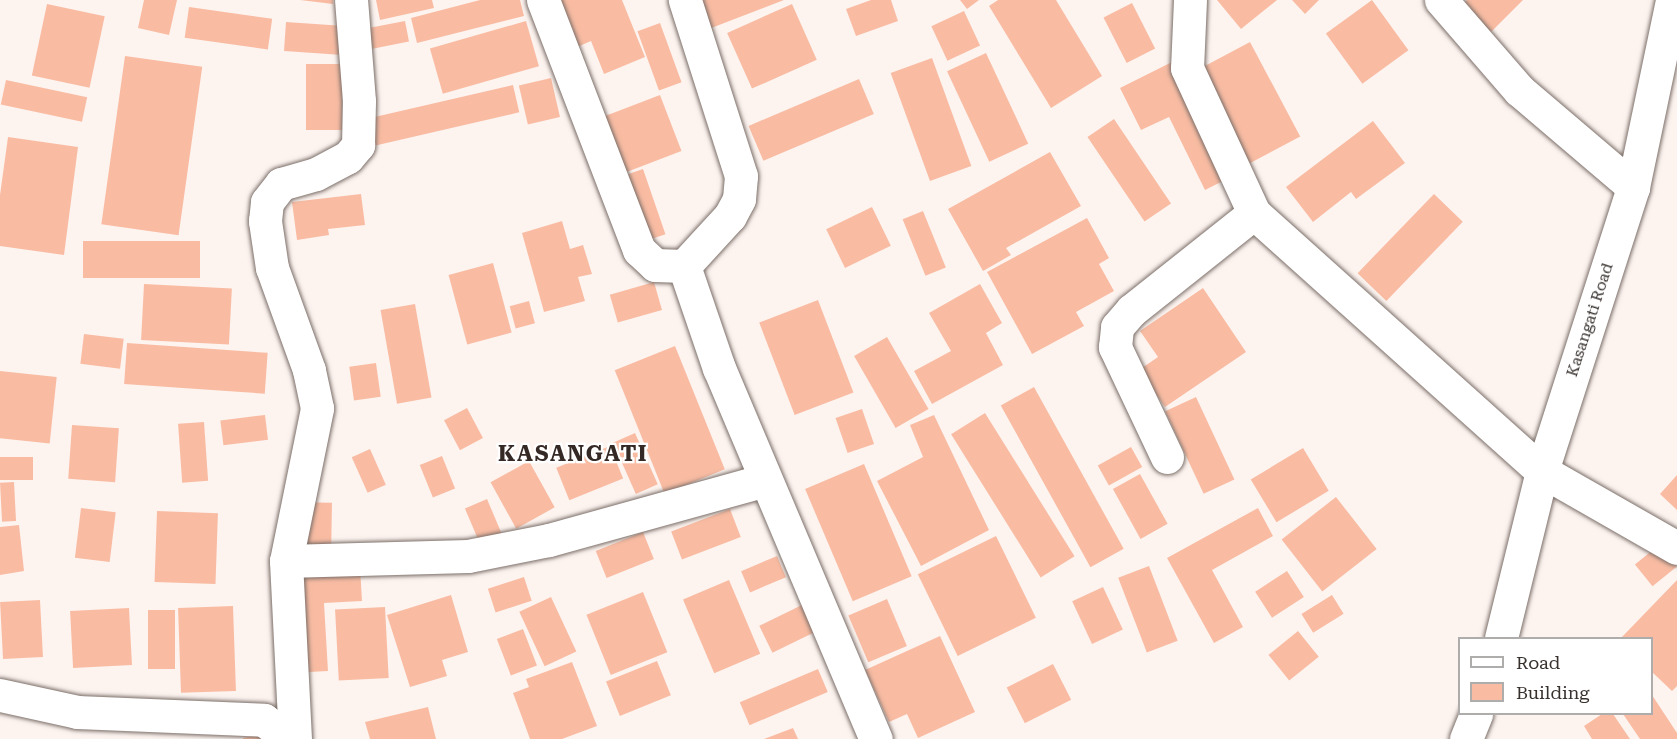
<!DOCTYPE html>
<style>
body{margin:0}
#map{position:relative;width:1677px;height:739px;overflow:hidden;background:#fdf4f0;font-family:"Roboto Serif",serif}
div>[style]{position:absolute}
.building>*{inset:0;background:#f9bca3;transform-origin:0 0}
.roads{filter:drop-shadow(0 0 2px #7b6e68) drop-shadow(0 0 2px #7b6e68)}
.street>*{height:33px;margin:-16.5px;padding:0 16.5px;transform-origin:16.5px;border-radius:16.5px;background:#fff}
.secondary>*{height:33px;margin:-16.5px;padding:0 16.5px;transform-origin:16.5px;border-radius:16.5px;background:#fff}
span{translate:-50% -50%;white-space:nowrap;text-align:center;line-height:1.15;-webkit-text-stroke:4.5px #fff;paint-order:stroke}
.street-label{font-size:16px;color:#38322f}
.district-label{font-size:22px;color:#352925;font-weight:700;letter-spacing:1.5px}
.legend{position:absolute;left:1458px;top:637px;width:195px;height:78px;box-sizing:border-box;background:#fff;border:2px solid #afadac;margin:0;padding:8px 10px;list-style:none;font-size:18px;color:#38322f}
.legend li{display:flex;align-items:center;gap:12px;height:30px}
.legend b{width:30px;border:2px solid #afadac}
</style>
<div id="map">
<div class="building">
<i style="clip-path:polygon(144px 0,177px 0,169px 35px,138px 28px)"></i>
<i style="clip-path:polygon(300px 0,333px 0,333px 4px)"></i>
<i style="clip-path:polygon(376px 0,432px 0,434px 8px,380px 20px)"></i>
<i style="clip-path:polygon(480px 0,520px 0,524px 16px,417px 43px,411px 18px)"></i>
<i style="clip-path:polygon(556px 0,622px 0,645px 57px,604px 74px,591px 41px,575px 48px)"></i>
<i style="clip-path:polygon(694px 0,784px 0,706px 30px)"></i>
<i style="clip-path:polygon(871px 0,891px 0,898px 21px,856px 36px,846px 9px)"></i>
<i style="clip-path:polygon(960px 0,979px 0,967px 9px)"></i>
<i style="clip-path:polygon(998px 0,1056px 0,1102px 76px,1051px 108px,989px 6px)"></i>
<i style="clip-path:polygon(1217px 0,1277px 0,1241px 29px)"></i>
<i style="clip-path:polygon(1292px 0,1319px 0,1305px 14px)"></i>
<i style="left:1372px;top:0;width:62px;height:57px;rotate:54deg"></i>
<i style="clip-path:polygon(1467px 0,1523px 0,1485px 38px,1458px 10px)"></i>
<i style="left:1132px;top:3px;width:51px;height:32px;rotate:63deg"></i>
<i style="left:47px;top:4px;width:59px;height:73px;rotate:12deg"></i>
<i style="left:792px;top:4px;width:61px;height:71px;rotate:66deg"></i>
<i style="left:189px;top:7px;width:84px;height:31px;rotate:8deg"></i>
<i style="left:964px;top:11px;width:38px;height:36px;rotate:65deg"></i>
<i style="left:405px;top:21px;width:21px;height:37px;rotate:79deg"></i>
<i style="left:526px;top:21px;width:47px;height:100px;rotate:74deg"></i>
<i style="left:286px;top:22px;width:55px;height:29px;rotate:4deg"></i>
<i style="left:660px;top:23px;width:63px;height:24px;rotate:70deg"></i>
<i style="left:1250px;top:42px;width:107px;height:57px;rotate:62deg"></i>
<i style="left:986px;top:53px;width:100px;height:43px;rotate:65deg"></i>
<i style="left:125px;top:56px;width:78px;height:170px;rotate:8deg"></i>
<i style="left:932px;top:58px;width:115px;height:44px;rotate:70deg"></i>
<i style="clip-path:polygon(1174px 61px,1231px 177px,1205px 190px,1169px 117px,1141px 130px,1120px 88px)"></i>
<i style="left:306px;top:64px;width:36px;height:66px"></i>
<i style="left:551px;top:78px;width:40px;height:33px;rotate:77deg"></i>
<i style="left:859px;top:79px;width:38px;height:120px;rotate:67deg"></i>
<i style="left:6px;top:80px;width:83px;height:25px;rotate:12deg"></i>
<i style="left:513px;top:85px;width:28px;height:152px;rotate:77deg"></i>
<i style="left:660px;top:95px;width:60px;height:65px;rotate:69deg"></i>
<i style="left:1114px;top:119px;width:102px;height:32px;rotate:56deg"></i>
<i style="clip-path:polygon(1373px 121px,1405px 163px,1356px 199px,1351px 192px,1313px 222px,1286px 187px)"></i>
<i style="clip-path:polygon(8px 137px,78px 147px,64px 255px,0 246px,0 195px)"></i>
<i style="clip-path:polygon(1050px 152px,1081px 206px,1006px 248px,1011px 255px,983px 271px,948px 209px)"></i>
<i style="left:643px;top:169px;width:69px;height:34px;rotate:71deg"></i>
<i style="clip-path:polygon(361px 194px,365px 225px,328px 229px,329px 235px,297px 240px,292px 202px)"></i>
<i style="left:1434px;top:194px;width:40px;height:110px;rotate:44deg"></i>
<i style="left:872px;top:207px;width:43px;height:51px;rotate:64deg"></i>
<i style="left:923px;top:211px;width:61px;height:22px;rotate:68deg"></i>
<i style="clip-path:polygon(1087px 218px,1109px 258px,1099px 264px,1114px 291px,1076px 312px,1084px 326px,1032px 354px,987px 272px)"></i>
<i style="clip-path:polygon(562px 221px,570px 249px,583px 245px,592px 274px,578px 277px,585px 301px,544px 312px,522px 233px)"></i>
<i style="left:83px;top:241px;width:117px;height:37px"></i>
<i style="left:493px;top:263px;width:72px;height:46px;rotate:75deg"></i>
<i style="left:654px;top:282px;width:29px;height:46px;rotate:74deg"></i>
<i style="left:144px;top:284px;width:88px;height:56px;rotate:3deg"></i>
<i style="clip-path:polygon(980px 284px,1002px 323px,986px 333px,1003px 365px,932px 404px,914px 371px,951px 351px,929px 313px)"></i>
<i style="clip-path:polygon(1203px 288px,1246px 352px,1165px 407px,1139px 370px,1158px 357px,1140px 331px)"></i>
<i style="left:818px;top:300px;width:99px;height:63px;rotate:69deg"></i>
<i style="left:529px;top:301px;width:23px;height:20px;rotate:75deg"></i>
<i style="left:415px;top:304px;width:95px;height:35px;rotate:80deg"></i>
<i style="left:84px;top:334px;width:40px;height:30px;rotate:7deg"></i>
<i style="left:887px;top:337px;width:83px;height:38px;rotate:60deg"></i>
<i style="left:127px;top:343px;width:141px;height:41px;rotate:4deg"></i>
<i style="left:675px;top:346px;width:133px;height:65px;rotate:68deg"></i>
<i style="left:376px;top:363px;width:34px;height:27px;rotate:82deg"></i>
<i style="left:0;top:371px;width:57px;height:67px;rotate:6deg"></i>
<i style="left:1034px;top:387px;width:185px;height:38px;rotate:61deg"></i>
<i style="left:1196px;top:397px;width:91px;height:34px;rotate:65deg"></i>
<i style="left:467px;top:408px;width:34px;height:26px;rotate:62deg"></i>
<i style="left:862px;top:409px;width:37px;height:28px;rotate:71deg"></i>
<i style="left:985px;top:413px;width:169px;height:40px;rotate:58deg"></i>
<i style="left:265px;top:415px;width:25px;height:45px;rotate:83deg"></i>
<i style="clip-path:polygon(934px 415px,989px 530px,921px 566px,877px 481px,923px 457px,910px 425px)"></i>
<i style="left:204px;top:422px;width:59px;height:26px;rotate:86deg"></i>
<i style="left:72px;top:425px;width:47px;height:54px;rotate:4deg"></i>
<i style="left:635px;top:433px;width:56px;height:24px;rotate:66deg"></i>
<i style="left:610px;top:446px;width:35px;height:58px;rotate:68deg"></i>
<i style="left:1131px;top:447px;width:23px;height:38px;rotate:61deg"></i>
<i style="left:1303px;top:448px;width:50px;height:61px;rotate:59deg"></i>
<i style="left:370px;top:449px;width:39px;height:20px;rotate:66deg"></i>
<i style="left:442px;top:456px;width:35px;height:24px;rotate:68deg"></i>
<i style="left:0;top:457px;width:33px;height:23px"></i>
<i style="left:529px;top:461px;width:53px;height:44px;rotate:61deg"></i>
<i style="left:864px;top:464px;width:122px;height:64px;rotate:67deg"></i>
<i style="left:1140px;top:474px;width:57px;height:31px;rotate:61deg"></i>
<i style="clip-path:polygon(1677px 475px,1677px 510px,1660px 494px)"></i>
<i style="left:14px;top:482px;width:39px;height:14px;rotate:87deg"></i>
<i style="left:1336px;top:497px;width:66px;height:69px;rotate:52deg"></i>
<i style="left:487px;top:499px;width:39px;height:24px;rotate:67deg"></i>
<i style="left:290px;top:502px;width:42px;height:49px;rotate:1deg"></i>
<i style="left:81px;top:508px;width:35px;height:50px;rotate:7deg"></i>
<i style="clip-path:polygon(1258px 508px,1273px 536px,1212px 570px,1243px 627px,1214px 643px,1167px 558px)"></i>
<i style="left:730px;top:509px;width:30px;height:63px;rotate:69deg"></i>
<i style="left:157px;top:511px;width:61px;height:71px;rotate:2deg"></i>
<i style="clip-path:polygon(19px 525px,24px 571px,0 575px,0 527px)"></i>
<i style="left:643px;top:532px;width:29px;height:51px;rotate:68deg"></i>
<i style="left:996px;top:536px;width:91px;height:87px;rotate:64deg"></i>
<i style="left:1659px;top:545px;width:28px;height:31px;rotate:51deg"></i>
<i style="left:777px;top:556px;width:23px;height:39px;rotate:67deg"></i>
<i style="left:1149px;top:566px;width:80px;height:33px;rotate:69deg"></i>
<i style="clip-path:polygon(360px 567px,362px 601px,324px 603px,328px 671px,290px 673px,284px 571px)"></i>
<i style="left:1287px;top:571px;width:31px;height:38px;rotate:57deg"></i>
<i style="left:524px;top:577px;width:25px;height:38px;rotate:72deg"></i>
<i style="left:729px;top:580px;width:80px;height:50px;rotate:67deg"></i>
<i style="clip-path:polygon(1677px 580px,1677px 686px,1672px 691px,1652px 672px,1652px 638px,1621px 638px)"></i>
<i style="left:1103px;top:587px;width:47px;height:34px;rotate:65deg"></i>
<i style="left:643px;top:592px;width:65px;height:61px;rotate:68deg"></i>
<i style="clip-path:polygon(451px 595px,468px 652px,442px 660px,447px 676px,410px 687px,387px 615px)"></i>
<i style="left:1332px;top:595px;width:22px;height:36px;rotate:58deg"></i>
<i style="left:551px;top:597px;width:60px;height:35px;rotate:65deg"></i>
<i style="left:887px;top:599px;width:51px;height:42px;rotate:67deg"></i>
<i style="left:40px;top:600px;width:57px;height:40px;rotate:87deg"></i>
<i style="left:806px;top:603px;width:30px;height:52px;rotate:64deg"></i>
<i style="left:233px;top:606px;width:85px;height:55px;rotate:88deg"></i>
<i style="left:385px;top:607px;width:71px;height:50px;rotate:87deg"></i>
<i style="left:129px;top:608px;width:57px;height:59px;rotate:87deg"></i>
<i style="left:148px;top:610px;width:27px;height:59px"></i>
<i style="left:523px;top:629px;width:39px;height:28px;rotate:69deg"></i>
<i style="left:1298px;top:631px;width:33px;height:38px;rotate:51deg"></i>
<i style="clip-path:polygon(940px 636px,975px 712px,918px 738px,907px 714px,889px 722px,865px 670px)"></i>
<i style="left:657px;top:661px;width:37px;height:55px;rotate:68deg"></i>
<i style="clip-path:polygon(572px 662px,597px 726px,562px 739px,530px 739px,513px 693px,529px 687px,526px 679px)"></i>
<i style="left:1053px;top:664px;width:40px;height:52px;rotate:63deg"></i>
<i style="left:818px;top:669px;width:25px;height:85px;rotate:67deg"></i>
<i style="clip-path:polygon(1652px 695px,1677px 733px,1677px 739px,1640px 739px,1623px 714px,1652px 714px)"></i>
<i style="clip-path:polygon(428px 707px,436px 739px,370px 739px,365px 722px)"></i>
<i style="clip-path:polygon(1602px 714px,1613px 714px,1630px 739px,1592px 739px,1584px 726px)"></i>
<i style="clip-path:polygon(793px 728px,798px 739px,764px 739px)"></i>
<i style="clip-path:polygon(266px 733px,268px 739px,243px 739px,243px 738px)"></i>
</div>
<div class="roads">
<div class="street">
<i style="left:543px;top:0;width:268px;rotate:69deg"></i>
<i style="left:639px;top:250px;width:22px;rotate:43deg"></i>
<i style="left:655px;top:265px;width:29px;rotate:2deg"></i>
<i style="left:684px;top:266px;width:68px;rotate:-47.4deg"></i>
<i style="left:730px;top:216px;width:19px;rotate:-62deg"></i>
<i style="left:739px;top:199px;width:23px;rotate:-85deg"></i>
<i style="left:741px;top:176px;width:185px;rotate:-107.7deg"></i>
<i style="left:1190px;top:0;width:68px;rotate:92.5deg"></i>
<i style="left:1187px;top:68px;width:160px;rotate:65.2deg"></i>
<i style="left:1254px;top:213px;width:387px;rotate:41.9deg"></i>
<i style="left:1542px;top:471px;width:155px;rotate:29.7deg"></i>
<i style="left:1441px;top:0;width:119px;rotate:49.1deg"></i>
<i style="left:1519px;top:90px;width:150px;rotate:40.4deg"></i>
<i style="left:684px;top:266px;width:108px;rotate:71.1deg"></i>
<i style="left:719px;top:368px;width:403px;rotate:67.1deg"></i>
<i style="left:1167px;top:457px;width:122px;rotate:-115.3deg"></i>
<i style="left:1115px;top:347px;width:20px;rotate:-84deg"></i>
<i style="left:1117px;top:327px;width:23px;rotate:-49deg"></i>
<i style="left:1132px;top:310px;width:156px;rotate:-38.5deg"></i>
<i style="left:286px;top:561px;width:182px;rotate:-1.6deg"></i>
<i style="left:468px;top:556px;width:83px;rotate:-11.2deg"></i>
<i style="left:549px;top:540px;width:224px;rotate:-15.5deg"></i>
<i style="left:0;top:695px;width:79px;rotate:12.4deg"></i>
<i style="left:77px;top:712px;width:187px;rotate:2.4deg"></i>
<i style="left:264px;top:720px;width:31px;rotate:38deg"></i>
<i style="left:295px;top:739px;width:178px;rotate:-92.9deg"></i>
<i style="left:286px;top:561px;width:156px;rotate:-78.5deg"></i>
<i style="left:317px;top:408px;width:39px;rotate:-102deg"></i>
<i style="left:309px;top:370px;width:109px;rotate:-109.9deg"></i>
<i style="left:272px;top:268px;width:48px;rotate:-98.5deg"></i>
<i style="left:265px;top:221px;width:19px;rotate:-84deg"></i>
<i style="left:267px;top:202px;width:23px;rotate:-52deg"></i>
<i style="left:281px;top:184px;width:36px;rotate:-16deg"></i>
<i style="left:316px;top:174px;width:36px;rotate:-28deg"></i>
<i style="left:348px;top:157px;width:16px;rotate:-50deg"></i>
<i style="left:358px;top:145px;width:44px;rotate:-88.7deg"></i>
<i style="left:359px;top:101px;width:101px;rotate:-94.5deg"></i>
</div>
<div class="secondary">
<i style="left:1501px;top:638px;width:172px;rotate:-76.2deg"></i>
<i style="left:1542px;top:471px;width:298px;rotate:-72.2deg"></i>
<i style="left:1633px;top:187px;width:191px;rotate:-78.2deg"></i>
<i style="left:1466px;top:739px;width:27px;rotate:-68deg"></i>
</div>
</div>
<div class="street-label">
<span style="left:1590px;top:320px;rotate:-72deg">Kasangati Road</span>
</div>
<div class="district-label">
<span style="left:573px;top:454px">KASANGATI</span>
</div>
<ul class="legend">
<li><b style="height:8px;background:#fff"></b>Road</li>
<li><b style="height:16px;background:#f9bca3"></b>Building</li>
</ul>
</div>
